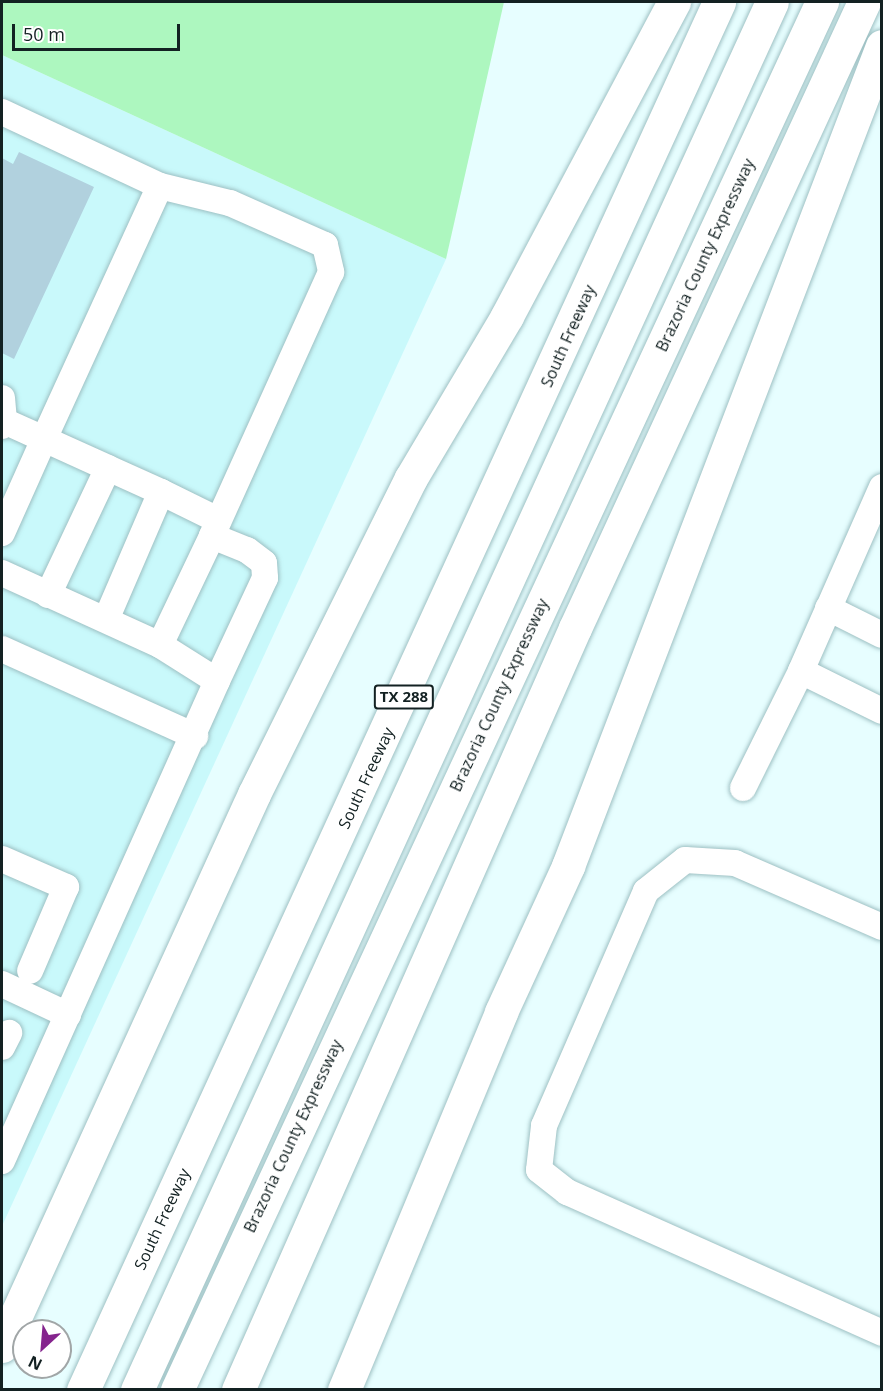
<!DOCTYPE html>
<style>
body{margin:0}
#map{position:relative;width:883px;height:1391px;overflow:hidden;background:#e7feff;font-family:"Open Sans",sans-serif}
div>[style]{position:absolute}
.built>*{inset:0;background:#c9f9fb}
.green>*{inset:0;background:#adf7bf}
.building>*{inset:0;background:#b1d1de}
.roads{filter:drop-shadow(0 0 2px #9dc0c3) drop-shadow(0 0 2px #9dc0c3)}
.minor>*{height:26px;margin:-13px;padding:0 13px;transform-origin:13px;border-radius:13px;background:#fff}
.major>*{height:33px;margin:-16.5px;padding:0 16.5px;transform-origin:16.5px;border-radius:16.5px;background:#fff}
.highway>*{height:33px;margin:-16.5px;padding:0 16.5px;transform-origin:16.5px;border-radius:16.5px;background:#fff}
span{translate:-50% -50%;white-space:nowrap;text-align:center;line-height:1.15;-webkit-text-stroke:4.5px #fff;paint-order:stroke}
.shield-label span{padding:2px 4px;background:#fff;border:2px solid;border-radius:4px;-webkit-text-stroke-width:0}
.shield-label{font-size:15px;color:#132122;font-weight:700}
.street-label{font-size:16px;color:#132122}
.frame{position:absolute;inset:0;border:3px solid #132122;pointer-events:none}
.north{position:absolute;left:12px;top:1319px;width:60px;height:60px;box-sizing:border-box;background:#fff;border:2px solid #a1a6a7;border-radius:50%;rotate:206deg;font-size:16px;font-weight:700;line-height:24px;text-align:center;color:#132122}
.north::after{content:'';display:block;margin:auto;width:21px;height:27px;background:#85248d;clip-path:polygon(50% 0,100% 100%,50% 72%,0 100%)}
.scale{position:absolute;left:12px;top:24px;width:168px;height:27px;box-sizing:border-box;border:3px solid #132122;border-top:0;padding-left:8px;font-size:18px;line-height:21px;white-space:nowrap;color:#132122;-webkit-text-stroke:4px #fff;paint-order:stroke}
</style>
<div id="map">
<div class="built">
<i style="clip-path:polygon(2px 55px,446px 259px,2px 1226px)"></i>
</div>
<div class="green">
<i style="clip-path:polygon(2px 2px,504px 2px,446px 259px,2px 55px)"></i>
</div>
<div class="building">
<i style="clip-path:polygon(19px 152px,94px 187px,14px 359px,2px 353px,2px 158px,13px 164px)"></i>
</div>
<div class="roads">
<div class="minor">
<i style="left:2px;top:112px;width:174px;rotate:25.1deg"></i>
<i style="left:160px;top:186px;width:72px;rotate:13.7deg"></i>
<i style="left:230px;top:203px;width:104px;rotate:23.9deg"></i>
<i style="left:325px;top:245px;width:28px;rotate:77deg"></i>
<i style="left:331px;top:272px;width:290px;rotate:114.3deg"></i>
<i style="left:2px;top:398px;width:23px;rotate:85deg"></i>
<i style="left:2px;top:426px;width:5px;rotate:-68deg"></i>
<i style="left:4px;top:421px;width:44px;rotate:24.2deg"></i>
<i style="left:44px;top:439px;width:278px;rotate:-65.4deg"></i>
<i style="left:882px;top:487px;width:201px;rotate:113.8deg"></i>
<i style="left:801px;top:671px;width:90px;rotate:26.3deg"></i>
<i style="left:161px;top:492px;width:64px;rotate:26.2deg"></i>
<i style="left:2px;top:533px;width:103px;rotate:-65.9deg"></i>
<i style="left:44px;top:439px;width:70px;rotate:24.4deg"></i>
<i style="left:2px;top:573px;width:174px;rotate:24.5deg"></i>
<i style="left:160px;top:645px;width:67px;rotate:32.3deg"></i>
<i style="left:217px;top:681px;width:526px;rotate:114.13deg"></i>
<i style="left:48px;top:595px;width:140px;rotate:-64.7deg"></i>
<i style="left:108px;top:468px;width:58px;rotate:24.4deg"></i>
<i style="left:161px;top:492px;width:139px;rotate:113.3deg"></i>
<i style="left:828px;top:608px;width:60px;rotate:26.6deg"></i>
<i style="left:160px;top:645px;width:121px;rotate:-64.5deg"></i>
<i style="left:212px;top:536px;width:38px;rotate:22deg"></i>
<i style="left:247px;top:550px;width:21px;rotate:37deg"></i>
<i style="left:264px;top:563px;width:15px;rotate:86deg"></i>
<i style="left:265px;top:578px;width:114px;rotate:115deg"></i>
<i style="left:2px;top:649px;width:212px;rotate:24.3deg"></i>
<i style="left:743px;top:788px;width:131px;rotate:-63.6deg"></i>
<i style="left:2px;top:859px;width:70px;rotate:23.6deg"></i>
<i style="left:66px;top:887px;width:91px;rotate:113.2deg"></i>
<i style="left:882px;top:927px;width:160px;rotate:-156.5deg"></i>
<i style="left:735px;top:863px;width:50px;rotate:-176.6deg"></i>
<i style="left:685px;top:860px;width:50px;rotate:141.5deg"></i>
<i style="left:646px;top:891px;width:256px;rotate:113.5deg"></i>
<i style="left:544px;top:1126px;width:44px;rotate:96.5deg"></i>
<i style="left:539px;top:1170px;width:36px;rotate:38deg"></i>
<i style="left:567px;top:1192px;width:345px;rotate:24.1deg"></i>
<i style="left:2px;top:984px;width:73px;rotate:25.2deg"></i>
<i style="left:2px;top:1047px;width:16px;rotate:-63deg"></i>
</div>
<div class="major">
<i style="left:2px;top:1346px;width:607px;rotate:-65.46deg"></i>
<i style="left:344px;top:1390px;width:409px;rotate:-67.4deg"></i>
</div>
<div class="highway">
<i style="left:254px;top:794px;width:353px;rotate:-63.6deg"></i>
<i style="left:411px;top:478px;width:188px;rotate:-59.3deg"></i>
<i style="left:507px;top:316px;width:356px;rotate:-62deg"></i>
<i style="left:501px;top:1012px;width:161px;rotate:-65.3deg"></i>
<i style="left:568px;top:866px;width:878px;rotate:-69.05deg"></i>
<i style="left:83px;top:1390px;width:1527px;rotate:-65.38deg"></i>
<i style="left:137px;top:1390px;width:1526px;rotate:-65.42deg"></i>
<i style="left:177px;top:1390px;width:1531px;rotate:-65.08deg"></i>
<i style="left:238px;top:1390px;width:833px;rotate:-66.14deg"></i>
<i style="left:575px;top:628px;width:689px;rotate:-65.22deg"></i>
</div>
</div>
<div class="shield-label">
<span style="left:404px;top:697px">TX 288</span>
</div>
<div class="street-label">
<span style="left:705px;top:255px;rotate:-65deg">Brazoria County Expressway</span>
<span style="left:568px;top:336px;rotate:-66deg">South Freeway</span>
<span style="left:499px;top:695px;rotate:-65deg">Brazoria County Expressway</span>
<span style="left:366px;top:778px;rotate:-65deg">South Freeway</span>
<span style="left:293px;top:1136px;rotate:-65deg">Brazoria County Expressway</span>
<span style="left:162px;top:1219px;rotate:-65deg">South Freeway</span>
</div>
<div class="frame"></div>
<div class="north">N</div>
<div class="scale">50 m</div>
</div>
